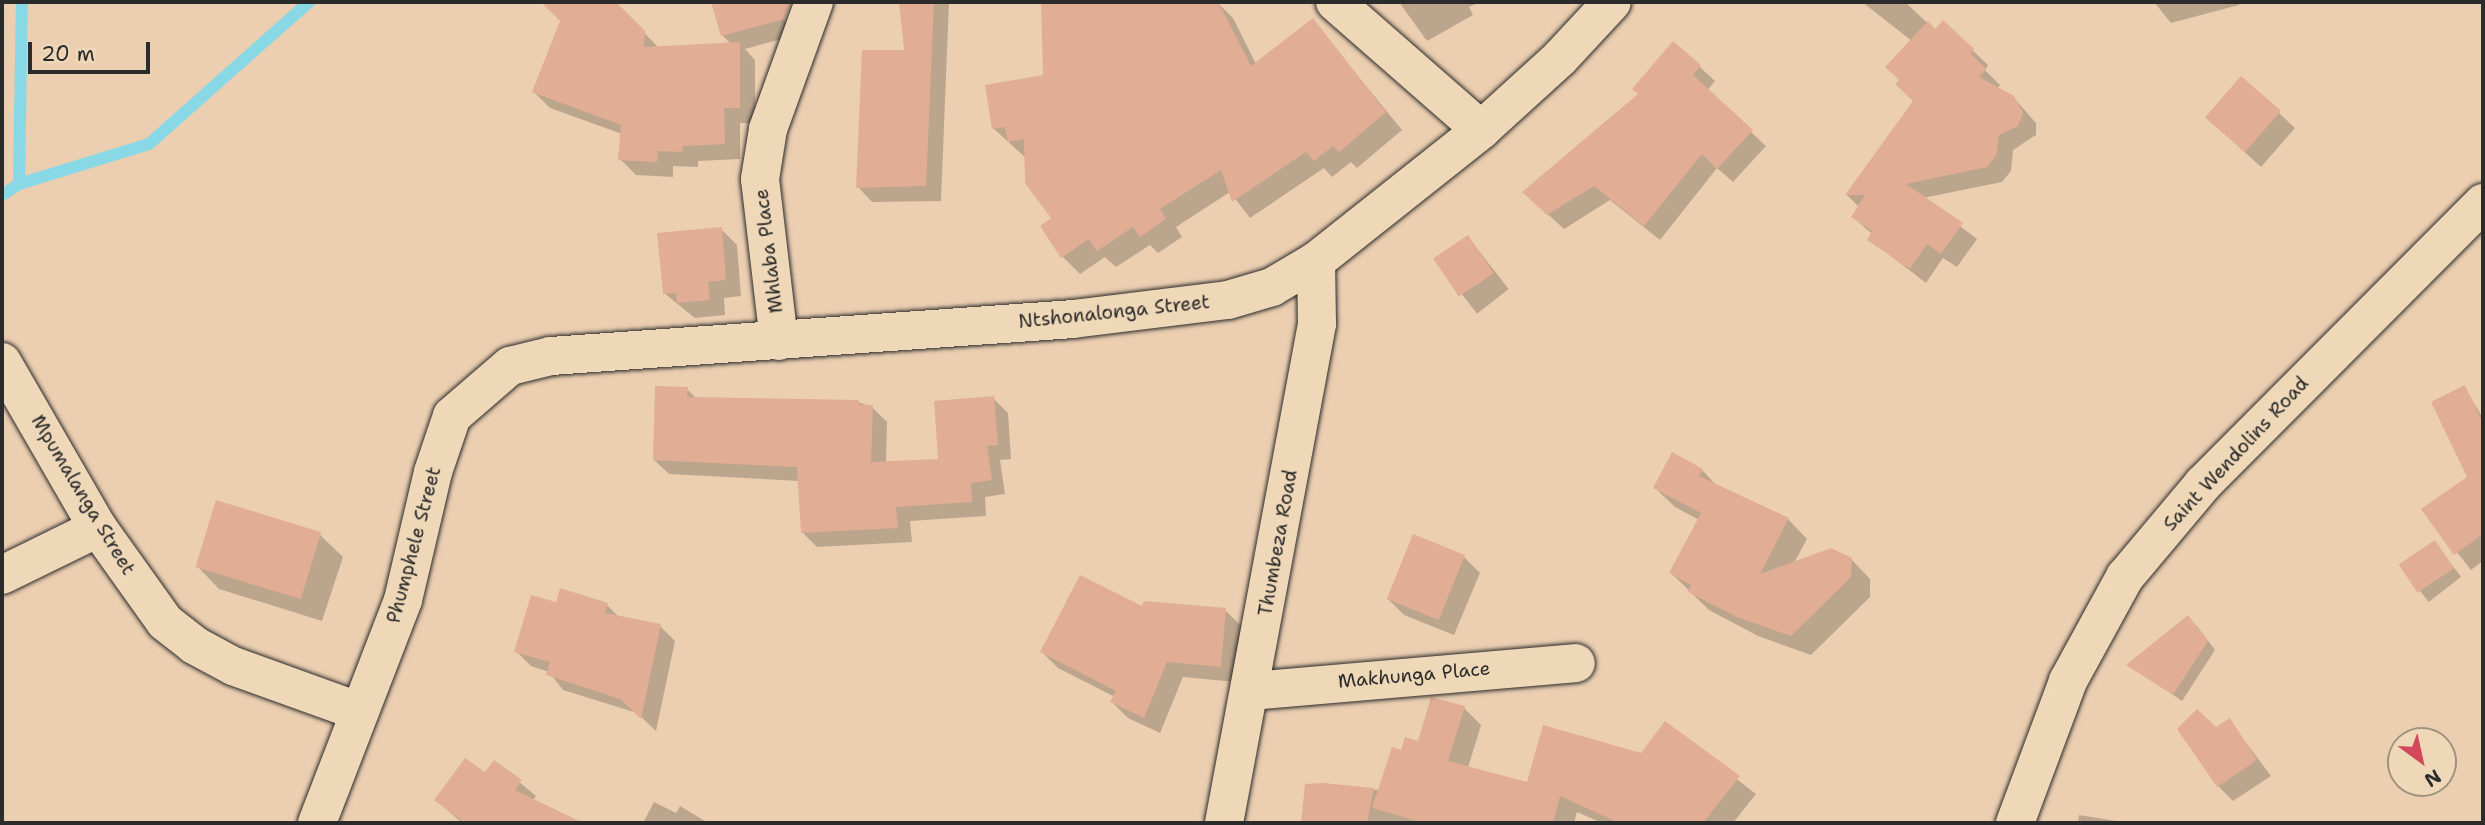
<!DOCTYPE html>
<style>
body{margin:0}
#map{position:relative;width:2485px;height:825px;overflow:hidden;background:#eccfb1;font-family:"Shantell Sans",sans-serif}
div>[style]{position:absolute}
.shadow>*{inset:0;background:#0003;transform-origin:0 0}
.stream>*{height:12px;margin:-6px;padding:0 6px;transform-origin:6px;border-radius:6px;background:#88d8e5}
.building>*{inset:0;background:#e1ad95;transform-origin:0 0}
.roads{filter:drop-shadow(0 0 2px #2b2b2b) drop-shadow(0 0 2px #2b2b2b)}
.minor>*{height:38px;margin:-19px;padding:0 19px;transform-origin:19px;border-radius:19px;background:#efd8b8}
.tertiary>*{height:38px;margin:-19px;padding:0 19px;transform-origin:19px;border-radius:19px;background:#efd8b8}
span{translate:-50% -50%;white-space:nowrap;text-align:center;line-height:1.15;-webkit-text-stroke:7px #efd8b8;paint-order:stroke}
.street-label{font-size:19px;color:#2b2b2b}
.frame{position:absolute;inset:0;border:4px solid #2b2b2b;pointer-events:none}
.north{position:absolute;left:2387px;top:727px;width:70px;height:70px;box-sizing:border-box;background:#efd8b8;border:2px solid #a19380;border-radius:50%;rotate:147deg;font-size:19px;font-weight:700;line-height:28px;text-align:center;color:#2b2b2b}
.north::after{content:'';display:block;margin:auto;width:24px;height:32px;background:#d1495b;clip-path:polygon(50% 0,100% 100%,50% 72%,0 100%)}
.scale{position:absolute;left:28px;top:42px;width:122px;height:32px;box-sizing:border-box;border:4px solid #2b2b2b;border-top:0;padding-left:9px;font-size:21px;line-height:24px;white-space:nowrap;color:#2b2b2b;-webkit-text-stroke:5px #efd8b8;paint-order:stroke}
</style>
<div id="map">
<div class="shadow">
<i style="clip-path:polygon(553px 2px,614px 2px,659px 48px,731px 44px,722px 35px,713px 2px,780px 2px,789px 37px,745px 49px,755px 60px,755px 123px,740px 123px,740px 159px,698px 161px,698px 167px,673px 166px,673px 177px,636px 175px,620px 159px,622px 134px,550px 108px,534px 92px,562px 20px,548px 7px)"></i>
<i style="clip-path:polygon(901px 2px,949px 2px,941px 201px,872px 202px,858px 187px,906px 52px)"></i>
<i style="clip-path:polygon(1043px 2px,1217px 2px,1233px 18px,1256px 64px,1312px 20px,1402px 130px,1357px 168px,1351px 162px,1332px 177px,1324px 168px,1250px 218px,1230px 192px,1176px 227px,1182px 237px,1158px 253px,1150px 245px,1116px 267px,1105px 257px,1080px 274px,1063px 257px,1054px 218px,1027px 159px,993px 128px,1045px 77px)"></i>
<i style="clip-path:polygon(1399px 2px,1480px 2px,1469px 7px,1473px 15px,1427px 41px)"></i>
<i style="clip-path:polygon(1862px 2px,1905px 2px,1936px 31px,1943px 23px,1988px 65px,1985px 70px,2000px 85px,1997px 89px,2013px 97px,2036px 123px,2036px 135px,2013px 150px,2011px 171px,2002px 182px,1923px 198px,1977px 239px,1957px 267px,1943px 258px,1926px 283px,1869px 239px,1872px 234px,1853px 217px,1859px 207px,1847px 195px,1915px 102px,1901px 80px,1912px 41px)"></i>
<i style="clip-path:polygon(2154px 2px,2239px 2px,2239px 5px,2171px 23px)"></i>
<i style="clip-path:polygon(1674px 43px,1715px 81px,1707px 91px,1766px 146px,1733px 182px,1717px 168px,1660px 240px,1610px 200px,1564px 229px,1540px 207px,1640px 95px)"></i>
<i style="clip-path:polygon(2279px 113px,2295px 128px,2261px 167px,2206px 117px)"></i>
<i style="clip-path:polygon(721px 229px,737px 245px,741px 296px,724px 298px,725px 315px,695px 318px,664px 293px)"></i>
<i style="left:1468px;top:237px;width:66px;height:40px;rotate:52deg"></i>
<i style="clip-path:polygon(2464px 387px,2483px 418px,2483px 429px,2456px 443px)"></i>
<i style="clip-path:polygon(687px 389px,697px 399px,858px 402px,872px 407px,887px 422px,886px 463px,940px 460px,993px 398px,1008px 413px,1011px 459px,1000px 460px,1005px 494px,985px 497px,986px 516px,910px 521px,912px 542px,817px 547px,802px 532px,799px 481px,669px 474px,654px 460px)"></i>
<i style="clip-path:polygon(2483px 467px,2483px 561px,2471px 570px,2423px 509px)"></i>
<i style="clip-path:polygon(1702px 470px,1719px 488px,1788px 519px,1807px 539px,1794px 563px,1851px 559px,1870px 579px,1870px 597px,1811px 655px,1758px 636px,1709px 610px,1671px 573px,1699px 520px,1675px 507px,1655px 488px)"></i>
<i style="clip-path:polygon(320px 535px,343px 557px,322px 621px,219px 589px,197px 566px)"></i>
<i style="left:2434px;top:542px;width:44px;height:41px;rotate:52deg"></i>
<i style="clip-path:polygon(1464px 557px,1480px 573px,1454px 635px,1404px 615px,1388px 599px)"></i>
<i style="clip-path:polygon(557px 605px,607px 605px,620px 618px,660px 626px,675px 641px,656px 731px,637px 713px,563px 690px,549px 672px,531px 666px,516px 651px)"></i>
<i style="clip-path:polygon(1225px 610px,1241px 626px,1236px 682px,1183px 677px,1160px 733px,1128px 718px,1112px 702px,1115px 697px,1058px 668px,1042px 652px)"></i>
<i style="clip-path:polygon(2196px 625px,2215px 650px,2182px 701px,2129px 665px)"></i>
<i style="clip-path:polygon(1464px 708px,1481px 725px,1468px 768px,1528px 784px,1642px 755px,1665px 724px,1756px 794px,1733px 823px,1602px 823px,1577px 812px,1574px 823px,1302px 823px,1306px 786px,1380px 790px,1402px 752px)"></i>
<i style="clip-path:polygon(2229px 720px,2271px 776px,2233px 801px,2218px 786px,2216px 730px)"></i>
<i style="clip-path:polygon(495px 762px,536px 796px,533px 800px,579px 823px,462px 823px,436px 800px,485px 775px)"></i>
<i style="clip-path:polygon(654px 802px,676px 813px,680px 806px,708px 823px,643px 823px)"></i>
<i style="clip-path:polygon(2079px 815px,2129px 823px,2078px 823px)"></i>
</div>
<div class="stream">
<i style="left:19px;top:184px;width:182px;rotate:-89.1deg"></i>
<i style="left:2px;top:195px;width:20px;rotate:-33deg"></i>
<i style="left:19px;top:184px;width:136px;rotate:-17.1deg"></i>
<i style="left:149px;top:144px;width:214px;rotate:-41.6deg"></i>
</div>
<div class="building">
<i style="clip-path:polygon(541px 2px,616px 2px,645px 31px,644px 47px,740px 42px,740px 108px,724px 108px,725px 144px,683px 146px,683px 152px,658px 151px,657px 162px,618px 160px,621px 125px,532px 92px,560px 21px)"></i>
<i style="clip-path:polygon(711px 2px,791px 2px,785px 19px,721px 36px)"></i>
<i style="clip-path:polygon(899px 2px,934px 2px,926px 186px,856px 188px,862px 50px,904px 50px)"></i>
<i style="clip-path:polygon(1041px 2px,1218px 2px,1251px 66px,1313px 18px,1386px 112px,1339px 152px,1333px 146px,1314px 161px,1306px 152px,1232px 202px,1221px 170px,1160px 209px,1166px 219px,1140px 237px,1133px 227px,1097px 251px,1089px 239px,1061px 258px,1040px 226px,1051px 218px,1025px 183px,1024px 139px,1008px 142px,1005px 127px,992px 129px,985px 85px,1043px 75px)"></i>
<i style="clip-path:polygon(1943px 20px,1974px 49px,1971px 54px,1986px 69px,1979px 77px,2014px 96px,2023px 113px,2018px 126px,1999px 135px,1996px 156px,1987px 167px,1906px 184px,1963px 223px,1941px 254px,1927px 244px,1910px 269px,1867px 240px,1872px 231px,1851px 217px,1865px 195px,1845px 195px,1913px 101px,1895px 84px,1899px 80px,1885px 67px,1928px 21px,1935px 29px)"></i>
<i style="clip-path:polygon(1673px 41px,1701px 65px,1693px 75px,1753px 130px,1717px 169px,1702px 154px,1644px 226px,1594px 186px,1547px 215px,1522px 192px,1638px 94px,1632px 89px)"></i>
<i style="left:2241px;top:76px;width:53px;height:55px;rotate:41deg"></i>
<i style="clip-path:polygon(722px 227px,726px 280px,708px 282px,710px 300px,677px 303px,676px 293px,663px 294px,657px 233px)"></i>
<i style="left:1468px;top:235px;width:46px;height:42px;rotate:56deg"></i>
<i style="clip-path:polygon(2465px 385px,2483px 423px,2483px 534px,2454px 555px,2421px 509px,2467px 477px,2431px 402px)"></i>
<i style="clip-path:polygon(655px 386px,688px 387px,687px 397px,859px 400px,859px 405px,873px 405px,871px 462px,938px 459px,934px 401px,994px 396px,998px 445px,987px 446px,992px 480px,971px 483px,972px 502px,896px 507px,898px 528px,801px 533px,797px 467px,653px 460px)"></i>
<i style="clip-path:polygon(1672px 452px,1703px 469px,1699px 476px,1789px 518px,1760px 574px,1831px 548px,1852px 558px,1851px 577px,1791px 636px,1737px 617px,1688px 592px,1691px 585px,1669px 573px,1701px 513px,1653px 488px)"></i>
<i style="left:216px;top:500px;width:110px;height:70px;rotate:17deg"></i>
<i style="left:1413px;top:534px;width:56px;height:70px;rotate:22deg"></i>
<i style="left:2435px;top:540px;width:34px;height:44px;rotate:56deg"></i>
<i style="clip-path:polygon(1080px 575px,1142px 606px,1144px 601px,1226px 608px,1221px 667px,1167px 662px,1144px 718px,1110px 702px,1116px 691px,1040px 652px)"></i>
<i style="clip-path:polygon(560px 588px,608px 603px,605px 613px,661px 624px,641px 719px,620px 699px,546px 675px,550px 662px,514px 652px,531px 595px,556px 602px)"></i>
<i style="clip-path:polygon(2188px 615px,2208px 641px,2173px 695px,2126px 665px)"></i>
<i style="clip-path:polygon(1431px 697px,1465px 706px,1448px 761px,1527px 782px,1543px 725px,1641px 753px,1665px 721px,1740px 776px,1703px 823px,1619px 823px,1560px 796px,1553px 823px,1424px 823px,1372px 808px,1392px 747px,1401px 750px,1405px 737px,1418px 741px)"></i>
<i style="clip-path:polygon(2197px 709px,2216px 727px,2230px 718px,2257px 760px,2217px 787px,2177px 729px)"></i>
<i style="clip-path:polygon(465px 758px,485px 772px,494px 760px,522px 780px,515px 790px,583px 823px,465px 823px,434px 800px)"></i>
<i style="clip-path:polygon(1323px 783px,1374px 788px,1367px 823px,1301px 823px,1305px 784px)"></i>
</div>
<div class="roads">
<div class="minor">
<i style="left:1335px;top:2px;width:194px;rotate:41.2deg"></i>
<i style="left:779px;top:341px;width:163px;rotate:-96.7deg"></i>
<i style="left:760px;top:179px;width:51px;rotate:-80.9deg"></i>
<i style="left:768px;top:129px;width:135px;rotate:-70.1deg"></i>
<i style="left:2px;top:362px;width:192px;rotate:60deg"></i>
<i style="left:98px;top:528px;width:115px;rotate:54.5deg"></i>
<i style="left:165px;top:622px;width:37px;rotate:38deg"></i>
<i style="left:194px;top:645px;width:44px;rotate:28.3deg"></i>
<i style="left:233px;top:666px;width:133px;rotate:19.8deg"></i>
<i style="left:2px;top:575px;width:107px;rotate:-26.1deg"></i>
<i style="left:1251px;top:691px;width:326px;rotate:-4.9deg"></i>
<i style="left:317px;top:823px;width:239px;rotate:-68.9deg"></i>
<i style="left:403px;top:600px;width:131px;rotate:-76.8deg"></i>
<i style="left:433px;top:472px;width:59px;rotate:-71.3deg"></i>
<i style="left:452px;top:416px;width:77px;rotate:-40.8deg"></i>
<i style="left:510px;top:366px;width:42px;rotate:-13.7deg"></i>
<i style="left:551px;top:356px;width:523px;rotate:-4.05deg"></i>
<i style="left:1073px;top:319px;width:156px;rotate:-7deg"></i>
<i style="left:1228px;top:300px;width:46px;rotate:-16.5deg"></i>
<i style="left:1272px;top:287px;width:51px;rotate:-30.6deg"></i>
<i style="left:1316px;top:261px;width:211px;rotate:-38.4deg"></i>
<i style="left:1481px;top:130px;width:107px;rotate:-42.3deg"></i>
<i style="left:1560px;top:58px;width:76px;rotate:-47.1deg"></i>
<i style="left:1224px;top:823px;width:508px;rotate:-79.44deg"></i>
<i style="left:1317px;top:324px;width:63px;rotate:-90.9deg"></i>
</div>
<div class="tertiary">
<i style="left:2015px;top:823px;width:152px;rotate:-69.5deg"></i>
<i style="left:2068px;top:681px;width:119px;rotate:-61.3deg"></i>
<i style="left:2125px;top:577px;width:121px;rotate:-50deg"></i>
<i style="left:2203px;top:484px;width:397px;rotate:-45.1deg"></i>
</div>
</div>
<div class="street-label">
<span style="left:769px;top:251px;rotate:-97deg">Mhlaba Place</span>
<span style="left:1114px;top:312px;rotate:-6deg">Ntshonalonga Street</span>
<span style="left:2236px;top:454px;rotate:-47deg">Saint Wendolins Road</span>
<span style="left:83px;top:495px;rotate:59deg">Mpumalanga Street</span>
<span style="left:1278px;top:543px;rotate:-80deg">Thumbeza Road</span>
<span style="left:414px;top:545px;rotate:-75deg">Phumphele Street</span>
<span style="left:1414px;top:675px;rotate:-5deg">Makhunga Place</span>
</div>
<div class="frame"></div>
<div class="north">N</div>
<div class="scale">20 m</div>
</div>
